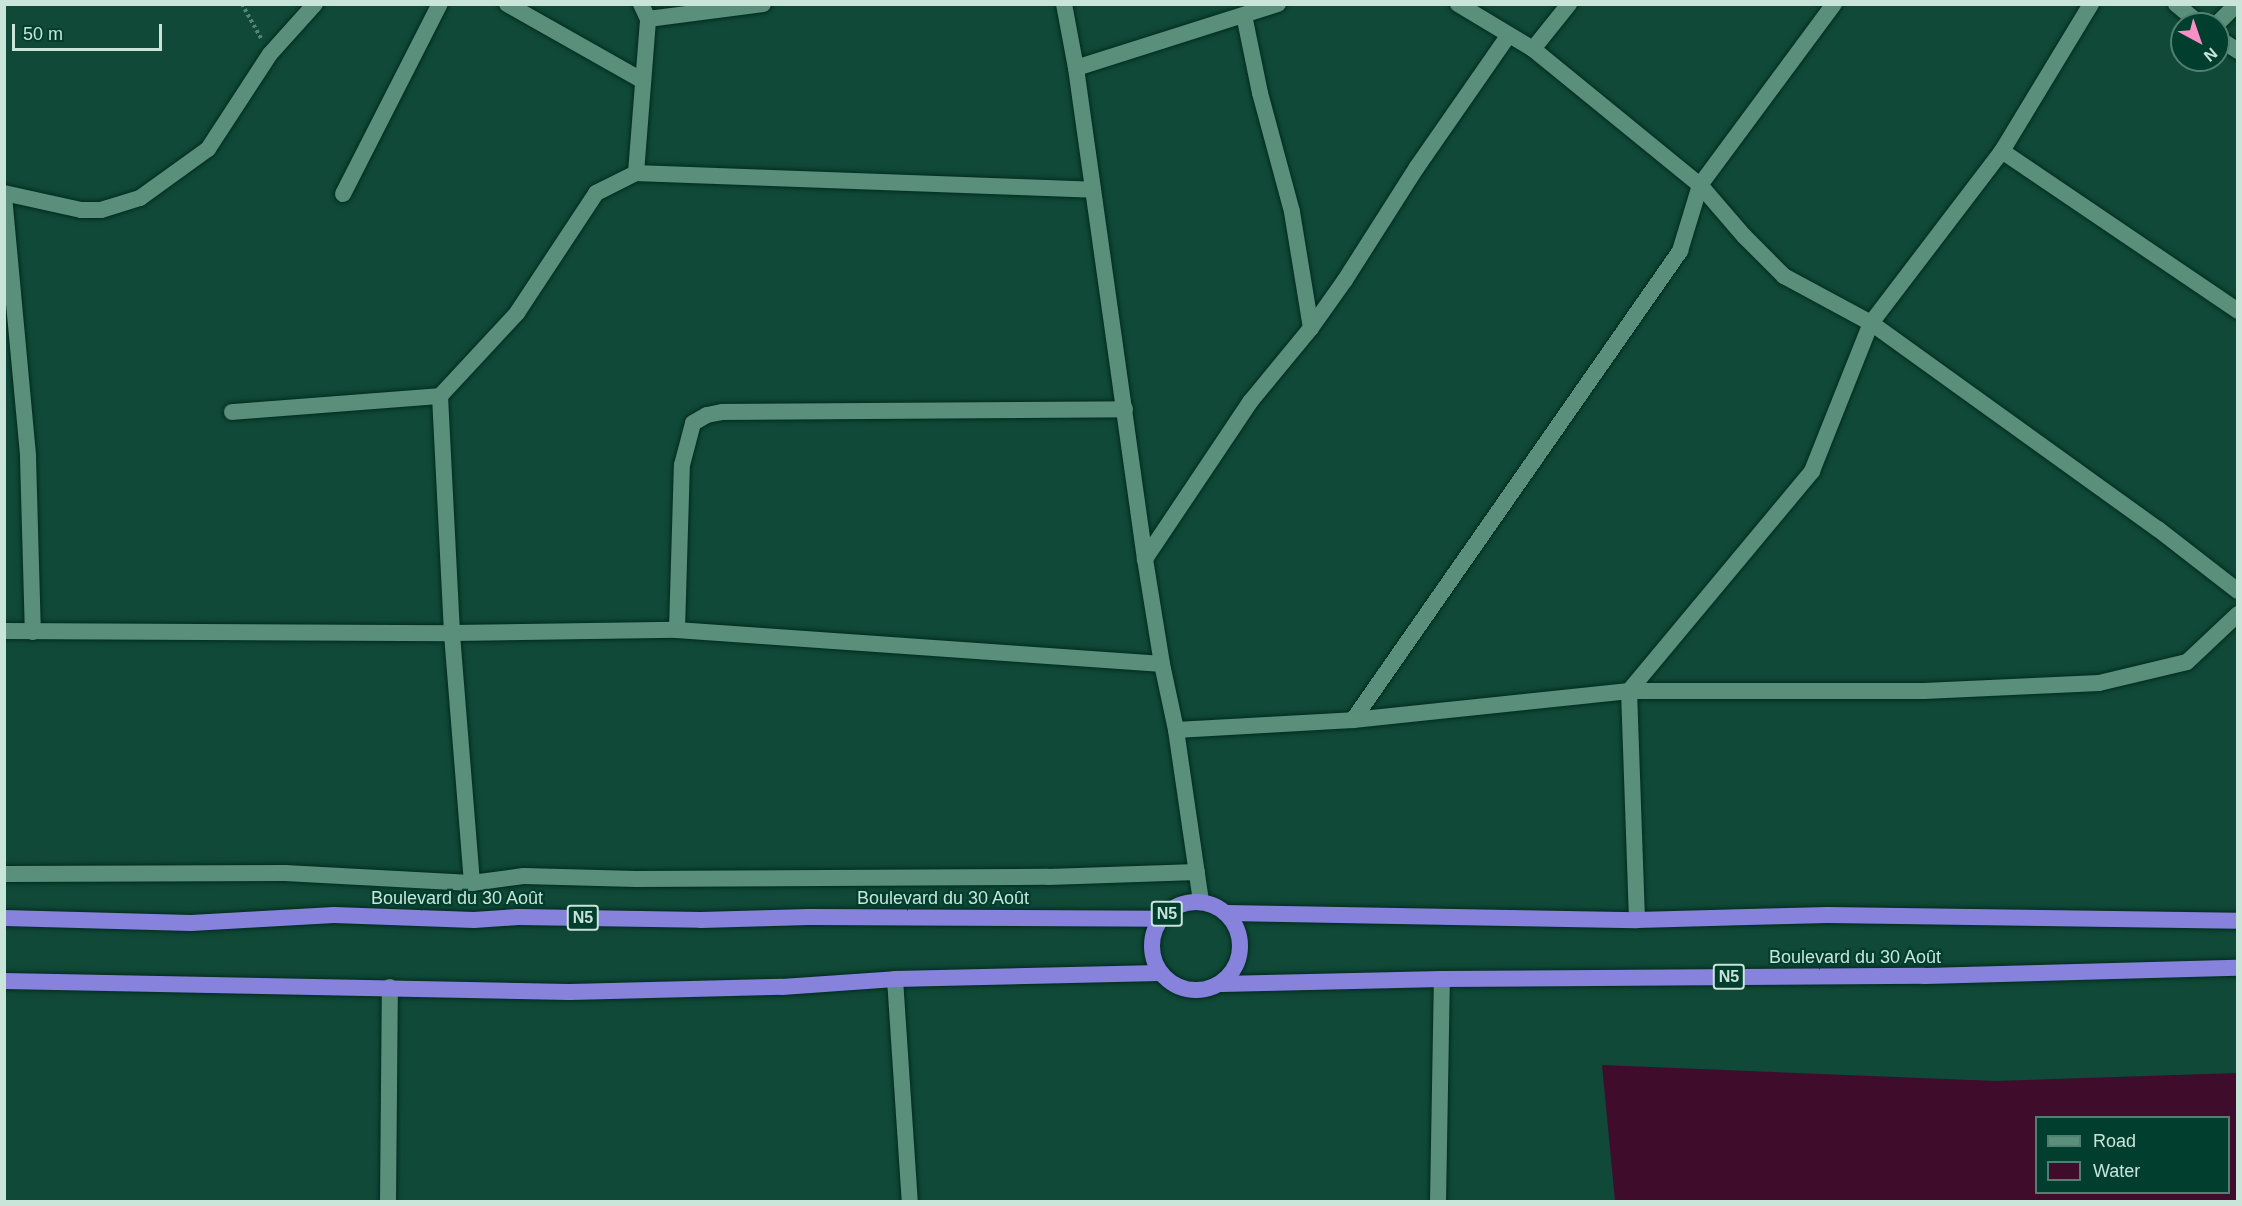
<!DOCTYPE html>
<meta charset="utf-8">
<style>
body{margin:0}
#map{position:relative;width:2242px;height:1206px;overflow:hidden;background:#104937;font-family:Arial,sans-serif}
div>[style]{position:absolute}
.water>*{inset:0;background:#400c2b}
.path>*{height:4px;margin-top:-2px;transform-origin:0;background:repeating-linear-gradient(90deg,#578575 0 3px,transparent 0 6px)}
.roads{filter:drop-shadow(0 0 2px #012c20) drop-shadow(0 0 2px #012c20)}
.minor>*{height:16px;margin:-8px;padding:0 8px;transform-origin:8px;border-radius:8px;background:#5a8f7b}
.tertiary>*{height:16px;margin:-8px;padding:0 8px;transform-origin:8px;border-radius:8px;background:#5a8f7b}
.trunk>*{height:16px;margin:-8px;padding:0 8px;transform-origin:8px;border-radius:8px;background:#8783dc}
.trunk>.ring{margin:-8px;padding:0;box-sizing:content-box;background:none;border:16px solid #8783dc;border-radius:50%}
span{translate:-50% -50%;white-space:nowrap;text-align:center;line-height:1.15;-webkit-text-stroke:4.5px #013e2d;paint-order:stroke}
.shield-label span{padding:2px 4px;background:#013e2d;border:2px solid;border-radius:4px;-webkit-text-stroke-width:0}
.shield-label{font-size:16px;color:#c9e4d9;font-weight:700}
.street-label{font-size:18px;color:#c9e4d9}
.frame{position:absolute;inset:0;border:6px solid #c9e4d9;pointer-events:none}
.legend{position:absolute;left:2035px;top:1116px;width:195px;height:78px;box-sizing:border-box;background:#013e2d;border:2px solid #518072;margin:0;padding:8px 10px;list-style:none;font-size:18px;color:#c9e4d9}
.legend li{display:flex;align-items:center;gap:12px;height:30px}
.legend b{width:30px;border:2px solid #518072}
.north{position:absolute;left:2170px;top:12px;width:60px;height:60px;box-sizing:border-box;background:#013e2d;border:2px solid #518072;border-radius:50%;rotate:140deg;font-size:16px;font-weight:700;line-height:24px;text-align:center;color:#c9e4d9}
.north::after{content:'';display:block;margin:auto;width:21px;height:27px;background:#fa8fc7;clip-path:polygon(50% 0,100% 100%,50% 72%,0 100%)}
.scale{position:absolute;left:12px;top:24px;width:150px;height:27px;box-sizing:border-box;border:3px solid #c9e4d9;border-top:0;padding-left:8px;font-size:18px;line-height:21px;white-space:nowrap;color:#c9e4d9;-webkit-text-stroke:4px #013e2d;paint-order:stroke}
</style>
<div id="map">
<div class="water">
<i style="clip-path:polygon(evenodd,1602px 1065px,1995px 1081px,2237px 1073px,2237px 1201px,1615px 1201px,1602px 1065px,2036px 1118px,2228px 1118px,2228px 1192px,2036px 1192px,2036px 1118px)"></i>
</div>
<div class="path">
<i style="left:242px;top:4px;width:39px;rotate:61deg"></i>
</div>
<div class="roads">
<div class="minor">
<i style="left:507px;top:4px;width:156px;rotate:29.5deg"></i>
<i style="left:1458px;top:4px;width:87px;rotate:31deg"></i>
<i style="left:1533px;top:49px;width:215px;rotate:39.2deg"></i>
<i style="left:1700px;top:185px;width:67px;rotate:49.2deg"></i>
<i style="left:1744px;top:236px;width:57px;rotate:45deg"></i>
<i style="left:1784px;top:276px;width:99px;rotate:28.4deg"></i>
<i style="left:1871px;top:323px;width:353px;rotate:35.7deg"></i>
<i style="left:2158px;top:529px;width:101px;rotate:37.8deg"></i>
<i style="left:2176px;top:4px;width:31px;rotate:40deg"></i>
<i style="left:1244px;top:15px;width:80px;rotate:78.4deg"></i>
<i style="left:1260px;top:93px;width:123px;rotate:74.9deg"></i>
<i style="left:1292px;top:212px;width:118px;rotate:80.7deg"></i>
<i style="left:648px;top:19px;width:116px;rotate:-7.4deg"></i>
<i style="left:2217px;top:24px;width:28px;rotate:-45deg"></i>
<i style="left:2218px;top:38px;width:24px;rotate:33deg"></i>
<i style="left:1533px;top:49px;width:58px;rotate:-51.3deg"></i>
<i style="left:1076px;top:68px;width:212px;rotate:-17.6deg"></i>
<i style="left:2002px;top:151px;width:285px;rotate:34.1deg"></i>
<i style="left:636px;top:173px;width:457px;rotate:2.1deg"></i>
<i style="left:4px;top:193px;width:79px;rotate:12.4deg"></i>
<i style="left:81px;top:210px;width:20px"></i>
<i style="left:101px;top:210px;width:41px;rotate:-17.1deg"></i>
<i style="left:140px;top:198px;width:84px;rotate:-35.8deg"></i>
<i style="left:208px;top:149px;width:113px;rotate:-56.9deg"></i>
<i style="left:270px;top:54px;width:67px;rotate:-48deg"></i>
<i style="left:343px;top:194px;width:213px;rotate:-63deg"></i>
<i style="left:4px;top:196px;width:262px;rotate:84.7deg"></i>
<i style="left:28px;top:457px;width:175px;rotate:88.4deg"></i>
<i style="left:232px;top:412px;width:209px;rotate:-4.4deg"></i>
<i style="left:1145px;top:559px;width:189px;rotate:-56.2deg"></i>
<i style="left:1250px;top:402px;width:96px;rotate:-50.5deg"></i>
<i style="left:1311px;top:328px;width:59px;rotate:-54.7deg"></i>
<i style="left:1345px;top:280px;width:134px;rotate:-57.5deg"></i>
<i style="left:1417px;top:167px;width:160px;rotate:-55.2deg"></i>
<i style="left:677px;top:630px;width:165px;rotate:-88.3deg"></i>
<i style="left:682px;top:465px;width:43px;rotate:-75.3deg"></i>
<i style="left:693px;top:423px;width:16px;rotate:-30deg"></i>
<i style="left:707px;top:415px;width:16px;rotate:-11deg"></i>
<i style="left:723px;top:412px;width:402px;rotate:-0.4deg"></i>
<i style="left:4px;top:631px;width:448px;rotate:0.3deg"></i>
<i style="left:452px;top:633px;width:225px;rotate:-0.8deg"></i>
<i style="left:677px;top:630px;width:486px;rotate:4deg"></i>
<i style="left:1353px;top:720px;width:572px;rotate:-55.11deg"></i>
<i style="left:1680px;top:251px;width:69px;rotate:-73.1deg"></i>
<i style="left:1700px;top:185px;width:225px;rotate:-53.5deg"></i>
<i style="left:1176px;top:730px;width:177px;rotate:-3.2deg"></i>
<i style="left:1353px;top:720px;width:278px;rotate:-6deg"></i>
<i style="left:1629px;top:691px;width:295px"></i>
<i style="left:1924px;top:691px;width:175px;rotate:-2.6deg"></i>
<i style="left:2099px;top:683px;width:90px;rotate:-13.4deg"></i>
<i style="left:2187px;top:662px;width:70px;rotate:-43.3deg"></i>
<i style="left:4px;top:874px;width:281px;rotate:-0.2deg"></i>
<i style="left:285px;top:873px;width:187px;rotate:3.1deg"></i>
<i style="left:472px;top:883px;width:52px;rotate:-7.7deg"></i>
<i style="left:524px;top:876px;width:112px;rotate:1.5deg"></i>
<i style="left:636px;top:879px;width:412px;rotate:-0.3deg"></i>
<i style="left:1048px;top:877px;width:149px;rotate:-1.9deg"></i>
<i style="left:472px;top:883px;width:251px;rotate:-94.6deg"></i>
<i style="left:452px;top:633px;width:237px;rotate:-92.9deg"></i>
<i style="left:440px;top:396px;width:113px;rotate:-47.1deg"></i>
<i style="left:517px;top:313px;width:144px;rotate:-56.6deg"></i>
<i style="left:596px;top:193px;width:45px;rotate:-26.6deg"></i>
<i style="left:636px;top:173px;width:154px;rotate:-85.5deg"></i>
<i style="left:648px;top:19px;width:17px;rotate:-115deg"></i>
<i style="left:1637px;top:920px;width:229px;rotate:-92deg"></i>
<i style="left:1629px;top:691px;width:286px;rotate:-50.2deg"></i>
<i style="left:1812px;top:471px;width:159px;rotate:-68.3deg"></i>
<i style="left:1871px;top:323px;width:216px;rotate:-52.7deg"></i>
<i style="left:2002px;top:151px;width:172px;rotate:-58.8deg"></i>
<i style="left:895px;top:979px;width:224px;rotate:86.2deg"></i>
<i style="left:388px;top:1202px;width:215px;rotate:-89.5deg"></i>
<i style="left:1438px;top:1202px;width:223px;rotate:-89deg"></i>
</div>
<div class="tertiary">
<i style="left:1064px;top:4px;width:65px;rotate:79.4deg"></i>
<i style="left:1076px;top:68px;width:496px;rotate:82deg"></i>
<i style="left:1145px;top:559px;width:106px;rotate:80.8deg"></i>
<i style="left:1162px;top:664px;width:67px;rotate:78deg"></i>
<i style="left:1176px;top:730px;width:174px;rotate:81.7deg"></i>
</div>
<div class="trunk">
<i class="ring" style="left:1152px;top:902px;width:72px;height:72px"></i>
<i style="left:1227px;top:913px;width:410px;rotate:1deg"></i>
<i style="left:1637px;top:920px;width:191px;rotate:-1.5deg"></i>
<i style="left:1828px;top:915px;width:410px;rotate:0.8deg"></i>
<i style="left:4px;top:918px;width:187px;rotate:1.5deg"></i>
<i style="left:191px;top:923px;width:143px;rotate:-3.2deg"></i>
<i style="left:334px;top:915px;width:140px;rotate:2deg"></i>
<i style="left:474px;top:920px;width:44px;rotate:-3.9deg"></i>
<i style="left:518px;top:917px;width:183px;rotate:0.9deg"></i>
<i style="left:701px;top:920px;width:108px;rotate:-1.6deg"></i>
<i style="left:809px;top:917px;width:352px;rotate:0.3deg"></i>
<i style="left:4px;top:981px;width:566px;rotate:1.11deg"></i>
<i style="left:570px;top:992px;width:212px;rotate:-1.4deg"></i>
<i style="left:782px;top:987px;width:113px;rotate:-4deg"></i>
<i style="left:895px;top:979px;width:265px;rotate:-1.3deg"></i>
<i style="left:1221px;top:984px;width:221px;rotate:-1.3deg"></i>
<i style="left:1442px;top:979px;width:482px;rotate:-0.4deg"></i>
<i style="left:1924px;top:976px;width:314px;rotate:-1.5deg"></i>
</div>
</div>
<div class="shield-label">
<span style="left:1167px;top:914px">N5</span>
<span style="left:583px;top:918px">N5</span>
<span style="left:1729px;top:977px">N5</span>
</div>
<div class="street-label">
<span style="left:457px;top:898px">Boulevard du 30 Août</span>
<span style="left:943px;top:898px">Boulevard du 30 Août</span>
<span style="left:1855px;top:957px">Boulevard du 30 Août</span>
</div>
<div class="frame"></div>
<ul class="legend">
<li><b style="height:8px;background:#5a8f7b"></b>Road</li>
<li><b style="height:16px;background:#400c2b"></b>Water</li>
</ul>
<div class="north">N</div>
<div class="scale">50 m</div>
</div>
